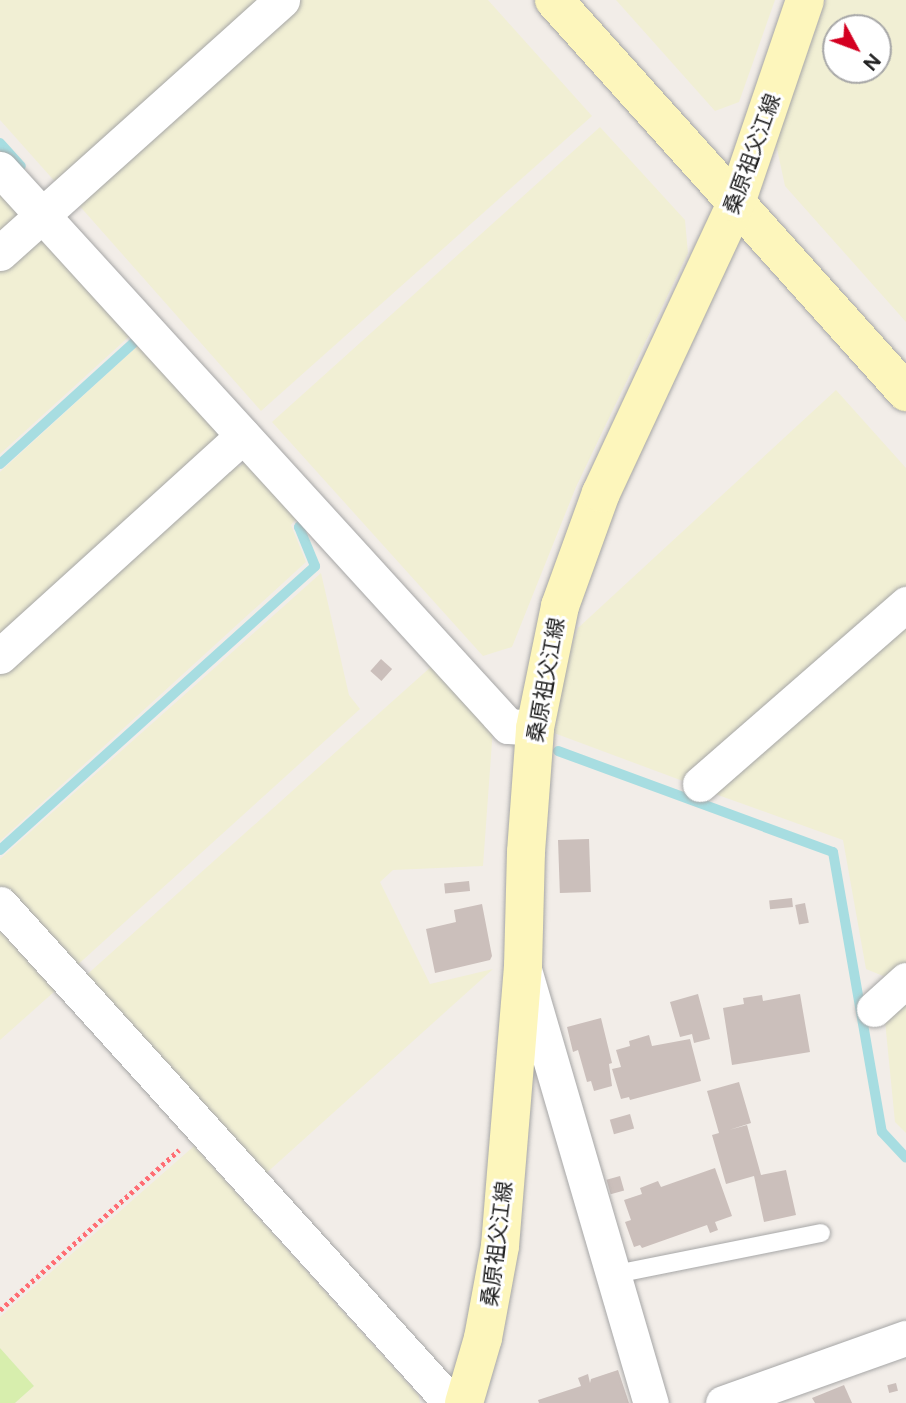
<!DOCTYPE html>
<meta charset="utf-8">
<style>
body{margin:0}
#map{position:relative;width:906px;height:1403px;overflow:hidden;background:#f2ede8;font-family:Figtree,"Noto Sans JP",sans-serif}
div>[style]{position:absolute}
.farmland>*{inset:0;background:#f1efd4}
.grass>*{inset:0;background:#d7eead}
.stream>*{height:10px;margin:-5px;padding:0 5px;transform-origin:5px;border-radius:5px;background:#a7dde1}
.building>*{inset:0;background:#cbbfbb;transform-origin:0 0}
.path>*{height:4.5px;margin-top:-2.25px;transform-origin:0;background:repeating-linear-gradient(90deg,#ff6d74 0 3.5px,transparent 0 7px)}
.roads{filter:drop-shadow(0 0 2px #a6a6a6) drop-shadow(0 0 2px #a6a6a6)}
.lane>*{height:18px;margin:-9px;padding:0 9px;transform-origin:9px;border-radius:9px;background:#fff}
.street>*{height:35px;margin:-17.5px;padding:0 17.5px;transform-origin:17.5px;border-radius:17.5px;background:#fff}
.secondary>*{height:38px;margin:-19px;padding:0 19px;transform-origin:19px;border-radius:19px;background:#fdf6bc}
span{translate:-50% -50%;white-space:nowrap;text-align:center;line-height:1.15;-webkit-text-stroke:6px #fff;paint-order:stroke}
.street-label{font-size:21px;color:#222}
.north{position:absolute;left:822px;top:14px;width:70px;height:70px;box-sizing:border-box;background:#fff;border:2px solid #a7a7a7;border-radius:50%;rotate:131deg;font-size:19px;font-weight:700;line-height:28px;text-align:center;color:#222}
.north::after{content:'';display:block;margin:auto;width:24px;height:32px;background:#d40021;clip-path:polygon(50% 0,100% 100%,50% 72%,0 100%)}
</style>
<div id="map">
<div class="farmland">
<i style="clip-path:polygon(0 0,263px 0,58px 185px,0 120px)"></i>
<i style="clip-path:polygon(301px 0,488px 0,592px 116px,261px 411px,77px 203px)"></i>
<i style="clip-path:polygon(616px 0,775px 0,739px 102px,715px 111px)"></i>
<i style="clip-path:polygon(evenodd,826px 0,906px 0,906px 322px,785px 186px,776px 144px,826px 0,836px 28px,878px 28px,878px 70px,836px 70px,836px 28px)"></i>
<i style="clip-path:polygon(600px 127px,685px 220px,688px 253px,576px 487px,512px 647px,483px 656px,272px 422px)"></i>
<i style="clip-path:polygon(0 181px,26px 210px,0 233px)"></i>
<i style="clip-path:polygon(41px 230px,134px 332px,0 454px,0 267px)"></i>
<i style="clip-path:polygon(142px 342px,226px 434px,0 641px,0 472px)"></i>
<i style="clip-path:polygon(836px 390px,906px 468px,906px 595px,691px 784px,554px 733px,569px 654px,578px 628px)"></i>
<i style="clip-path:polygon(250px 457px,301px 512px,291px 525px,306px 562px,0 841px,0 675px,234px 462px,239px 467px)"></i>
<i style="clip-path:polygon(321px 573px,349px 695px,360px 709px,73px 969px,0 887px,0 859px)"></i>
<i style="clip-path:polygon(906px 611px,906px 968px,893px 980px,866px 969px,843px 840px,704px 790px)"></i>
<i style="clip-path:polygon(433px 665px,493px 728px,483px 866px,393px 870px,380px 882px,430px 984px,493px 969px,262px 1177px,82px 979px)"></i>
<i style="clip-path:polygon(0 931px,55px 991px,0 1040px)"></i>
<i style="clip-path:polygon(906px 992px,906px 1133px,895px 1122px,884px 1011px)"></i>
<i style="clip-path:polygon(194px 1146px,419px 1396px,420px 1403px,15px 1403px,34px 1386px,0 1348px,0 1317px)"></i>
</div>
<div class="grass">
<i style="clip-path:polygon(0 1348px,34px 1386px,15px 1403px,0 1403px)"></i>
</div>
<div class="stream">
<i style="left:0;top:143px;width:31px;rotate:48deg"></i>
<i style="left:0;top:464px;width:189px;rotate:-42.2deg"></i>
<i style="left:558px;top:751px;width:293px;rotate:20.2deg"></i>
<i style="left:833px;top:852px;width:284px;rotate:80.1deg"></i>
<i style="left:882px;top:1132px;width:35px;rotate:47deg"></i>
<i style="left:0;top:850px;width:424px;rotate:-42deg"></i>
<i style="left:315px;top:566px;width:42px;rotate:-112.3deg"></i>
<i style="left:299px;top:527px;width:11px;rotate:-49deg"></i>
</div>
<div class="building">
<i style="left:381px;top:659px;width:15px;height:16px;rotate:42deg"></i>
<i style="left:589px;top:839px;width:53px;height:31px;rotate:88deg"></i>
<i style="left:469px;top:881px;width:10px;height:25px;rotate:84deg"></i>
<i style="left:792px;top:898px;width:9px;height:23px;rotate:84deg"></i>
<i style="left:805px;top:903px;width:20px;height:10px;rotate:79deg"></i>
<i style="clip-path:polygon(482px 904px,492px 956px,490px 960px,435px 973px,426px 929px,456px 922px,454px 910px)"></i>
<i style="clip-path:polygon(698px 994px,710px 1039px,694px 1043px,692px 1034px,680px 1037px,670px 1002px)"></i>
<i style="clip-path:polygon(800px 994px,810px 1052px,732px 1065px,723px 1008px,744px 1004px,743px 998px,762px 995px,763px 1001px)"></i>
<i style="clip-path:polygon(601px 1018px,612px 1063px,609px 1064px,612px 1086px,594px 1091px,591px 1081px,587px 1082px,578px 1050px,573px 1052px,567px 1027px)"></i>
<i style="clip-path:polygon(649px 1035px,652px 1046px,690px 1039px,701px 1081px,630px 1100px,629px 1097px,621px 1099px,612px 1069px,621px 1067px,616px 1050px,630px 1046px,629px 1041px)"></i>
<i style="clip-path:polygon(739px 1082px,751px 1123px,729px 1130px,747px 1125px,761px 1175px,786px 1170px,796px 1215px,764px 1222px,754px 1176px,726px 1184px,712px 1135px,719px 1133px,707px 1091px)"></i>
<i style="left:630px;top:1114px;width:15px;height:21px;rotate:74deg"></i>
<i style="clip-path:polygon(715px 1168px,732px 1216px,715px 1222px,718px 1230px,710px 1233px,707px 1225px,642px 1248px,640px 1245px,634px 1247px,625px 1222px,631px 1220px,624px 1200px,642px 1194px,640px 1188px,658px 1181px,661px 1187px)"></i>
<i style="left:620px;top:1176px;width:15px;height:14px;rotate:74deg"></i>
<i style="clip-path:polygon(618px 1370px,629px 1403px,539px 1403px,538px 1400px,581px 1386px,578px 1378px,588px 1374px,590px 1383px,591px 1379px)"></i>
<i style="left:896px;top:1383px;width:8px;height:9px;rotate:76deg"></i>
<i style="clip-path:polygon(844px 1385px,852px 1403px,815px 1403px,812px 1398px)"></i>
</div>
<div class="path">
<i style="left:0;top:1310px;width:240px;rotate:-41.8deg"></i>
</div>
<div class="roads">
<div class="lane">
<i style="left:616px;top:1274px;width:209px;rotate:-11.3deg"></i>
</div>
<div class="street">
<i style="left:0;top:169px;width:754px;rotate:47.63deg"></i>
<i style="left:508px;top:726px;width:27px;rotate:4deg"></i>
<i style="left:0;top:253px;width:379px;rotate:-41.9deg"></i>
<i style="left:0;top:656px;width:328px;rotate:-42.2deg"></i>
<i style="left:700px;top:784px;width:274px;rotate:-41.1deg"></i>
<i style="left:0;top:904px;width:673px;rotate:47.89deg"></i>
<i style="left:525px;top:973px;width:448px;rotate:73.7deg"></i>
<i style="left:874px;top:1009px;width:43px;rotate:-42.2deg"></i>
<i style="left:723px;top:1403px;width:194px;rotate:-19.6deg"></i>
</div>
<div class="secondary">
<i style="left:554px;top:0;width:527px;rotate:48.08deg"></i>
<i style="left:464px;top:1403px;width:68px;rotate:-73.7deg"></i>
<i style="left:483px;top:1338px;width:94px;rotate:-79.5deg"></i>
<i style="left:500px;top:1246px;width:281px;rotate:-85.3deg"></i>
<i style="left:523px;top:966px;width:114px;rotate:-88.5deg"></i>
<i style="left:526px;top:852px;width:124px;rotate:-85.8deg"></i>
<i style="left:535px;top:728px;width:125px;rotate:-78.4deg"></i>
<i style="left:560px;top:606px;width:120px;rotate:-70.1deg"></i>
<i style="left:601px;top:493px;width:320px;rotate:-65deg"></i>
<i style="left:736px;top:203px;width:214px;rotate:-71.2deg"></i>
</div>
</div>
<div class="street-label">
<span style="left:752px;top:154px;rotate:-70deg">桑原祖父江線</span>
<span style="left:546px;top:680px;rotate:-80deg">桑原祖父江線</span>
<span style="left:497px;top:1244px;rotate:-83deg">桑原祖父江線</span>
</div>
<div class="north">N</div>
</div>
